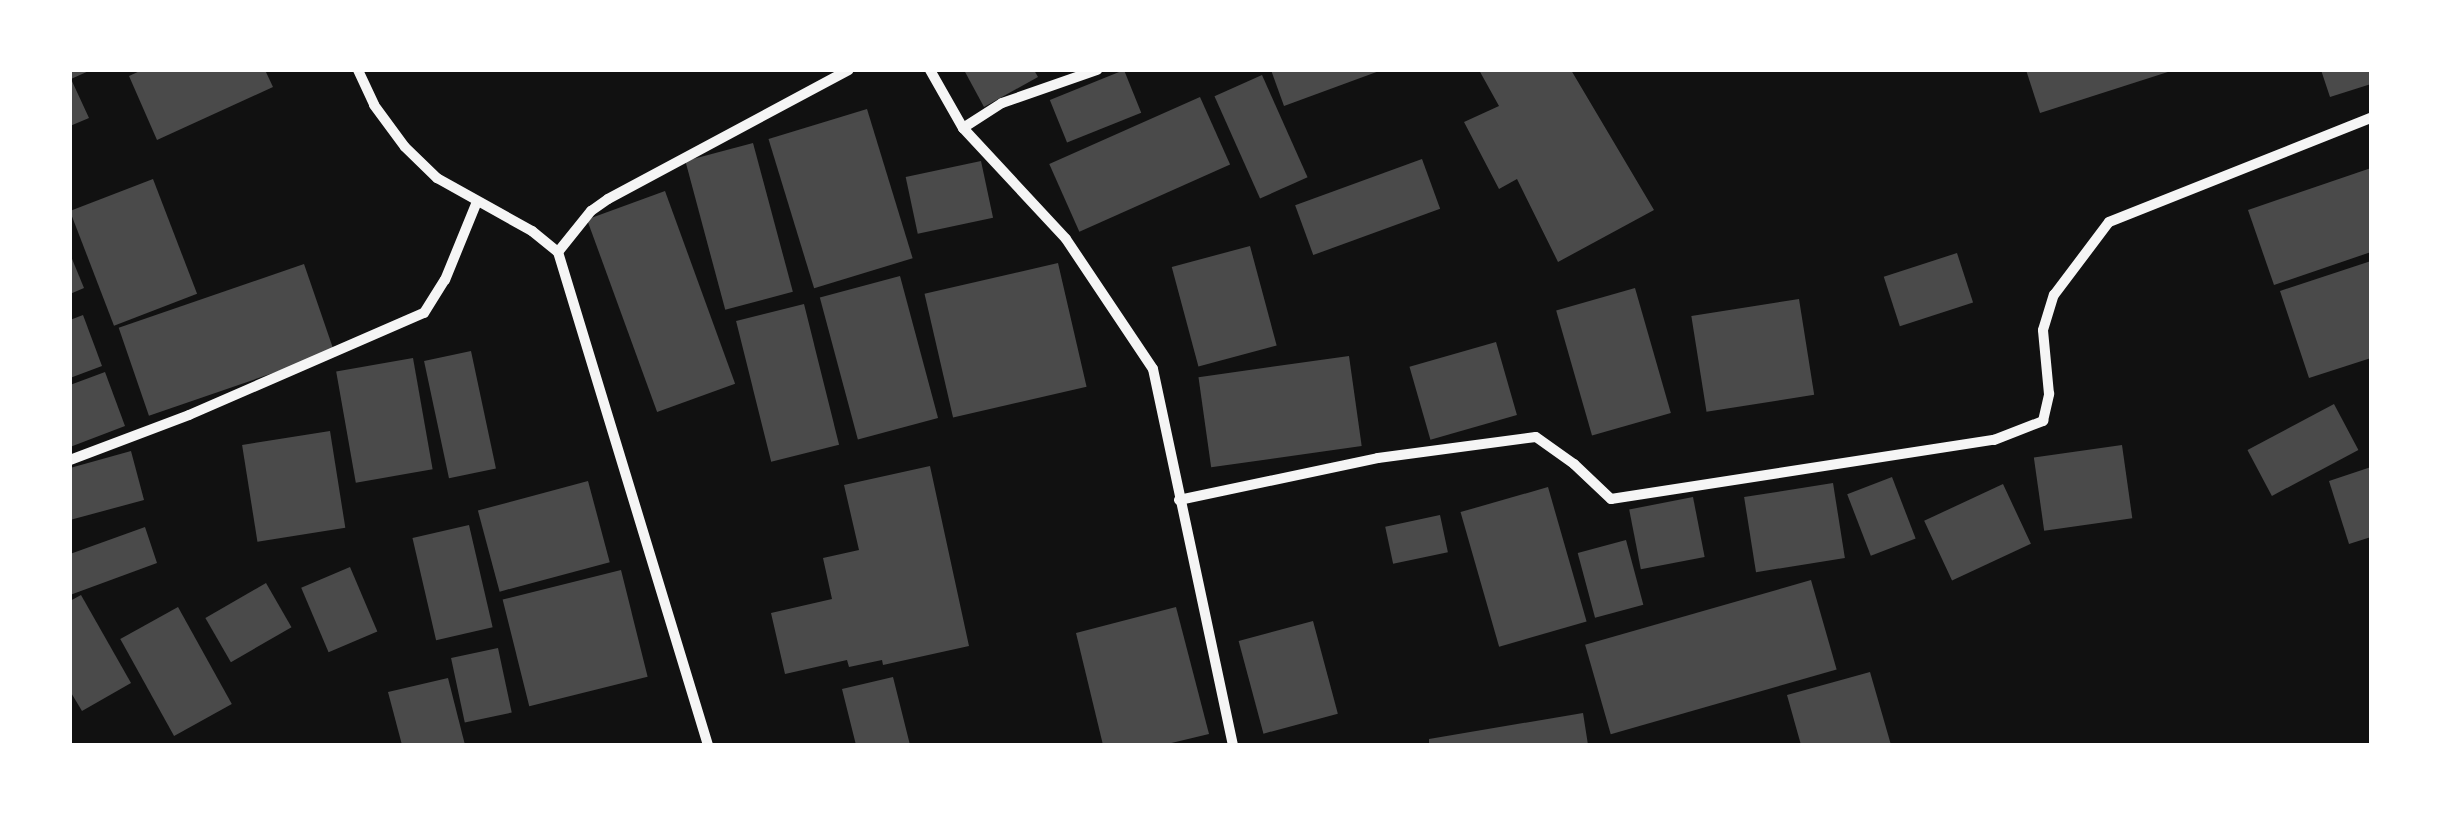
<!DOCTYPE html>
<style>
body{margin:0}
#map{position:relative;width:2441px;height:815px;overflow:hidden;background:#111;font-family:Cabin,sans-serif}
div>[style]{position:absolute}
.building>*{inset:0;background:#4a4a4a;transform-origin:0 0}
.minor>*{height:10px;margin:-5px;padding:0 5px;transform-origin:5px;border-radius:5px;background:#f5f5f5}
span{translate:-50% -50%;white-space:nowrap;text-align:center;line-height:1.15;-webkit-text-stroke:9px #fff;paint-order:stroke}
.frame{position:absolute;inset:0;border:72px solid #fff;pointer-events:none}
</style>
<div id="map">
<div class="building">
<i style="clip-path:polygon(70px 70px,91px 70px,71px 79px,89px 118px,70px 126px)"></i>
<i style="clip-path:polygon(142px 70px,265px 70px,273px 87px,157px 140px,129px 76px)"></i>
<i style="clip-path:polygon(964px 70px,1034px 70px,1038px 77px,984px 107px)"></i>
<i style="left:1124px;top:70px;width:46px;height:80px;rotate:68deg"></i>
<i style="clip-path:polygon(1271px 70px,1382px 70px,1284px 106px)"></i>
<i style="clip-path:polygon(1479px 70px,1571px 70px,1654px 210px,1558px 262px,1517px 179px,1499px 189px,1464px 122px,1499px 106px)"></i>
<i style="clip-path:polygon(2026px 70px,2171px 70px,2171px 71px,2040px 113px)"></i>
<i style="clip-path:polygon(2321px 70px,2371px 70px,2371px 84px,2330px 97px)"></i>
<i style="left:1262px;top:75px;width:112px;height:52px;rotate:66deg"></i>
<i style="left:1200px;top:97px;width:74px;height:165px;rotate:66deg"></i>
<i style="left:867px;top:109px;width:156px;height:103px;rotate:73deg"></i>
<i style="left:753px;top:143px;width:154px;height:70px;rotate:75deg"></i>
<i style="left:1422px;top:159px;width:53px;height:135px;rotate:70deg"></i>
<i style="left:981px;top:161px;width:58px;height:77px;rotate:78deg"></i>
<i style="clip-path:polygon(2371px 168px,2371px 252px,2274px 285px,2248px 210px)"></i>
<i style="left:153px;top:179px;width:123px;height:89px;rotate:69deg"></i>
<i style="left:665px;top:191px;width:205px;height:83px;rotate:70deg"></i>
<i style="left:1250px;top:246px;width:103px;height:81px;rotate:75deg"></i>
<i style="left:1957px;top:253px;width:52px;height:77px;rotate:72deg"></i>
<i style="clip-path:polygon(70px 254px,84px 288px,70px 294px)"></i>
<i style="clip-path:polygon(2371px 261px,2371px 358px,2309px 378px,2280px 291px)"></i>
<i style="left:1058px;top:263px;width:127px;height:137px;rotate:77deg"></i>
<i style="left:304px;top:264px;width:93px;height:196px;rotate:71deg"></i>
<i style="left:900px;top:276px;width:147px;height:83px;rotate:75deg"></i>
<i style="left:1635px;top:288px;width:130px;height:82px;rotate:74deg"></i>
<i style="left:1799px;top:299px;width:97px;height:109px;rotate:81deg"></i>
<i style="left:804px;top:304px;width:145px;height:70px;rotate:76deg"></i>
<i style="clip-path:polygon(83px 315px,102px 366px,70px 378px,70px 320px)"></i>
<i style="left:1496px;top:342px;width:76px;height:90px;rotate:74deg"></i>
<i style="left:471px;top:351px;width:120px;height:48px;rotate:78deg"></i>
<i style="left:1349px;top:356px;width:91px;height:152px;rotate:82deg"></i>
<i style="left:413px;top:358px;width:113px;height:78px;rotate:80deg"></i>
<i style="clip-path:polygon(105px 372px,125px 426px,70px 447px,70px 385px)"></i>
<i style="left:2334px;top:404px;width:52px;height:98px;rotate:62deg"></i>
<i style="left:330px;top:431px;width:98px;height:89px;rotate:81deg"></i>
<i style="left:2122px;top:445px;width:74px;height:89px;rotate:82deg"></i>
<i style="clip-path:polygon(131px 451px,144px 500px,70px 520px,70px 468px)"></i>
<i style="clip-path:polygon(930px 466px,969px 646px,883px 665px,882px 660px,849px 667px,847px 660px,785px 674px,771px 613px,832px 599px,823px 558px,859px 550px,844px 485px)"></i>
<i style="clip-path:polygon(2371px 467px,2371px 537px,2349px 544px,2329px 481px)"></i>
<i style="left:1892px;top:477px;width:66px;height:48px;rotate:69deg"></i>
<i style="left:588px;top:481px;width:84px;height:114px;rotate:75deg"></i>
<i style="left:1833px;top:483px;width:76px;height:90px;rotate:81deg"></i>
<i style="left:2003px;top:484px;width:66px;height:87px;rotate:65deg"></i>
<i style="left:1548px;top:487px;width:140px;height:91px;rotate:74deg"></i>
<i style="left:1693px;top:497px;width:61px;height:65px;rotate:79deg"></i>
<i style="left:1440px;top:515px;width:38px;height:56px;rotate:78deg"></i>
<i style="left:469px;top:525px;width:105px;height:58px;rotate:77deg"></i>
<i style="clip-path:polygon(145px 527px,157px 563px,70px 595px,70px 554px)"></i>
<i style="left:1626px;top:540px;width:67px;height:50px;rotate:75deg"></i>
<i style="left:350px;top:567px;width:70px;height:53px;rotate:67deg"></i>
<i style="left:621px;top:570px;width:110px;height:122px;rotate:76deg"></i>
<i style="left:1811px;top:580px;width:93px;height:235px;rotate:74deg"></i>
<i style="left:266px;top:583px;width:51px;height:70px;rotate:60deg"></i>
<i style="clip-path:polygon(81px 595px,131px 683px,82px 711px,70px 691px,70px 601px)"></i>
<i style="left:178px;top:607px;width:111px;height:66px;rotate:61deg"></i>
<i style="clip-path:polygon(1176px 607px,1209px 734px,1163px 745px,1103px 745px,1076px 633px)"></i>
<i style="left:1313px;top:621px;width:96px;height:77px;rotate:75deg"></i>
<i style="left:498px;top:648px;width:66px;height:48px;rotate:78deg"></i>
<i style="clip-path:polygon(1870px 672px,1891px 745px,1801px 745px,1787px 695px)"></i>
<i style="clip-path:polygon(893px 677px,910px 745px,856px 745px,842px 689px)"></i>
<i style="clip-path:polygon(448px 678px,465px 745px,402px 745px,388px 692px)"></i>
<i style="clip-path:polygon(1583px 713px,1588px 745px,1429px 745px,1429px 739px)"></i>
</div>
<div class="minor">
<i style="left:358px;top:70px;width:38px;rotate:65deg"></i>
<i style="left:374px;top:105px;width:52px;rotate:53.6deg"></i>
<i style="left:405px;top:147px;width:45px;rotate:44.1deg"></i>
<i style="left:437px;top:178px;width:109px;rotate:29.2deg"></i>
<i style="left:532px;top:231px;width:33px;rotate:39deg"></i>
<i style="left:558px;top:252px;width:515px;rotate:73.08deg"></i>
<i style="left:930px;top:70px;width:67px;rotate:60.4deg"></i>
<i style="left:963px;top:128px;width:46px;rotate:-32.7deg"></i>
<i style="left:1002px;top:103px;width:101px;rotate:-19.2deg"></i>
<i style="left:963px;top:128px;width:151px;rotate:47.1deg"></i>
<i style="left:1066px;top:239px;width:156px;rotate:56.2deg"></i>
<i style="left:1153px;top:369px;width:384px;rotate:78deg"></i>
<i style="left:558px;top:252px;width:53px;rotate:-51.2deg"></i>
<i style="left:591px;top:211px;width:21px;rotate:-35deg"></i>
<i style="left:608px;top:199px;width:273px;rotate:-28.2deg"></i>
<i style="left:70px;top:460px;width:127px;rotate:-20.7deg"></i>
<i style="left:189px;top:415px;width:256px;rotate:-23.5deg"></i>
<i style="left:424px;top:313px;width:39px;rotate:-58deg"></i>
<i style="left:445px;top:280px;width:82px;rotate:-67.8deg"></i>
<i style="left:1179px;top:500px;width:203px;rotate:-11.9deg"></i>
<i style="left:1378px;top:458px;width:159px;rotate:-7.6deg"></i>
<i style="left:1536px;top:437px;width:47px;rotate:35.4deg"></i>
<i style="left:1574px;top:464px;width:51px;rotate:43.4deg"></i>
<i style="left:1611px;top:499px;width:388px;rotate:-8.8deg"></i>
<i style="left:1994px;top:440px;width:53px;rotate:-21.2deg"></i>
<i style="left:2043px;top:421px;width:28px;rotate:-77deg"></i>
<i style="left:2049px;top:394px;width:64px;rotate:-95.4deg"></i>
<i style="left:2043px;top:330px;width:37px;rotate:-73deg"></i>
<i style="left:2054px;top:295px;width:91px;rotate:-53deg"></i>
<i style="left:2109px;top:222px;width:282px;rotate:-21.7deg"></i>
</div>
<div class="frame"></div>
</div>
